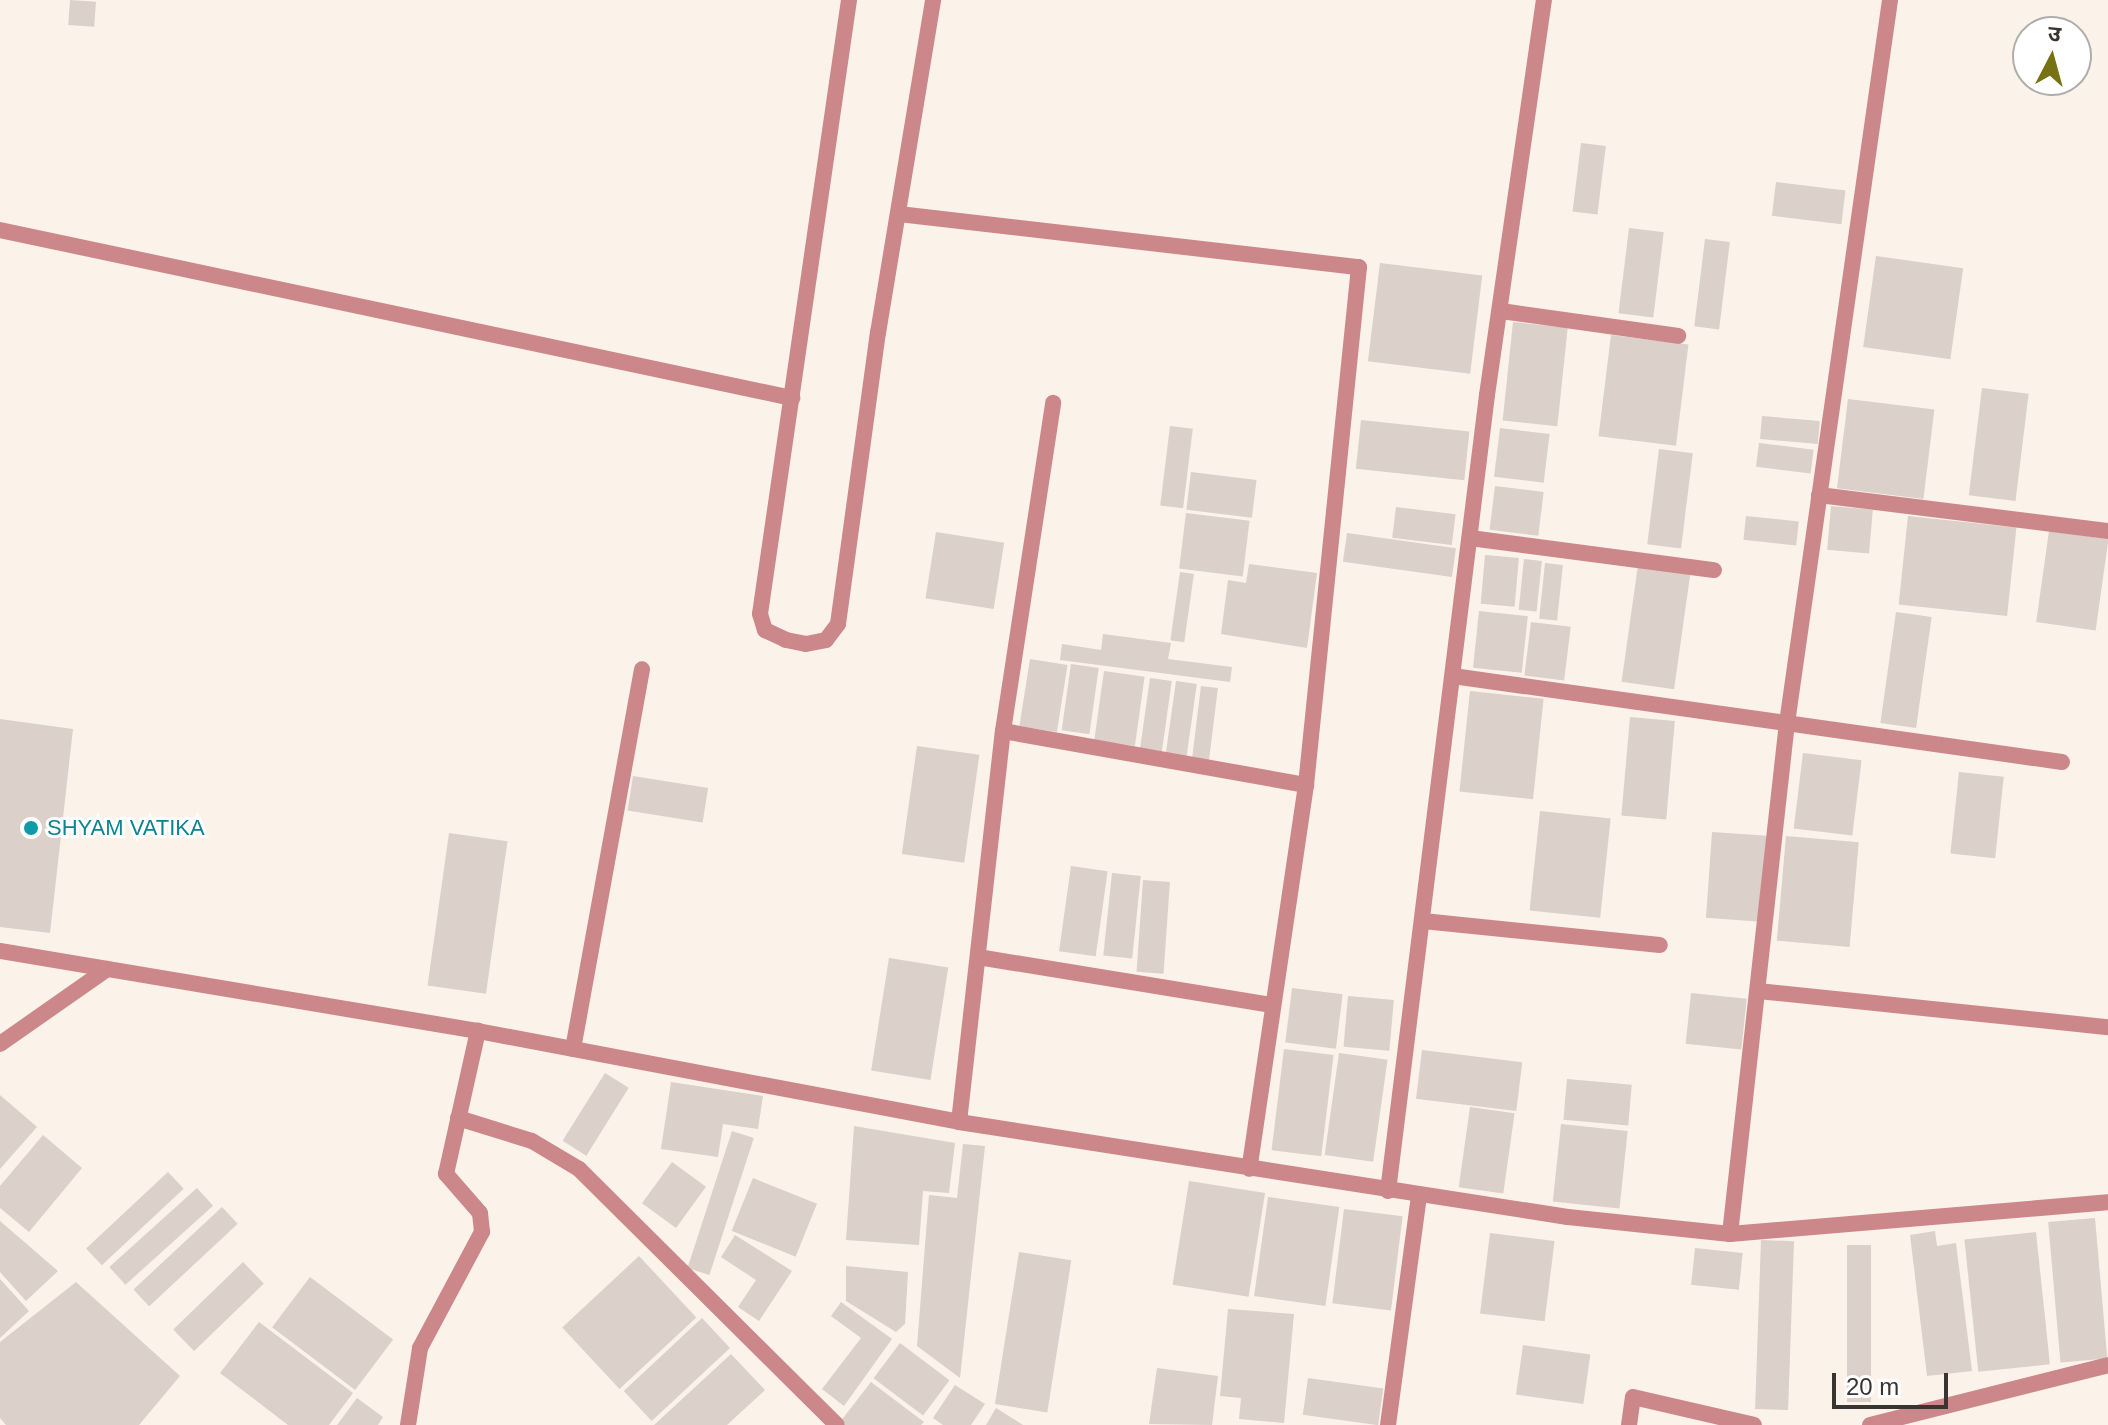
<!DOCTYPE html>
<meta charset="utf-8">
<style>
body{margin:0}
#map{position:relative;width:2108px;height:1425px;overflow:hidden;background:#fbf2e9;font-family:Arial,"Noto Sans Devanagari",sans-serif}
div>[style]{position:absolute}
.building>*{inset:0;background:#dbd0ca;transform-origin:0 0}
.minor>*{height:16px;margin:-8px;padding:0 8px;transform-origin:8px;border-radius:8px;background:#cc878a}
.dots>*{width:22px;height:22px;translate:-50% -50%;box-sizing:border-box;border:4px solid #fff;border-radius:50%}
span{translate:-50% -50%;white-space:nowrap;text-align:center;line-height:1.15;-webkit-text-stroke:6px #fff;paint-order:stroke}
.culture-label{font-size:22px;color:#0d838f}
.left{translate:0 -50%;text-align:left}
.north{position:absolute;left:2012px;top:16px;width:80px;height:80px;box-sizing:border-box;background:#fff;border:2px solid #afaead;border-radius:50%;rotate:6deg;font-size:22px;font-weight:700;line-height:32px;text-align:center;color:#373431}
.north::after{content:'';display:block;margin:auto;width:28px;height:36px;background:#767113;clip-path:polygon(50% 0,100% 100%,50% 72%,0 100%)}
.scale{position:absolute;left:1832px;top:1373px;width:116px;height:36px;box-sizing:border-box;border:4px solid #373431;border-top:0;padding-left:10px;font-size:24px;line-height:28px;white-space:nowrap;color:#373431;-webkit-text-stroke:6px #fff;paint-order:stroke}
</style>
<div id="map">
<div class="building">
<i style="left:70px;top:0;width:26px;height:25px;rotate:4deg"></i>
<i style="left:1581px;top:143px;width:25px;height:69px;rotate:7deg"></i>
<i style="left:1776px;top:182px;width:70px;height:34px;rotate:7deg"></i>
<i style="left:1629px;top:228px;width:35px;height:86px;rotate:7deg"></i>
<i style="left:1705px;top:239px;width:25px;height:88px;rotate:7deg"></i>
<i style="left:1876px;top:256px;width:88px;height:92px;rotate:8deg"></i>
<i style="left:1380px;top:263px;width:103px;height:99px;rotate:7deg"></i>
<i style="left:1513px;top:322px;width:55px;height:99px;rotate:6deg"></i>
<i style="left:1611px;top:335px;width:78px;height:102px;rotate:7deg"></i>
<i style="left:1982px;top:388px;width:47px;height:108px;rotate:7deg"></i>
<i style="left:1848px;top:399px;width:87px;height:90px;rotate:7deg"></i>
<i style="left:1762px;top:416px;width:58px;height:23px;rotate:5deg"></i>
<i style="left:1361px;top:420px;width:109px;height:49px;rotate:6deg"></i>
<i style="left:1170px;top:426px;width:23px;height:80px;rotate:7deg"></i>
<i style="left:1500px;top:428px;width:50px;height:49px;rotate:7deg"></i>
<i style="left:1759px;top:443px;width:55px;height:24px;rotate:7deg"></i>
<i style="left:1659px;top:449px;width:34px;height:96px;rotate:7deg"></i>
<i style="left:1191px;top:472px;width:66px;height:38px;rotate:7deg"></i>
<i style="left:1495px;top:486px;width:49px;height:44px;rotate:7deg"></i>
<i style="left:1831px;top:506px;width:42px;height:44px;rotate:5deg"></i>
<i style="left:1396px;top:507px;width:60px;height:31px;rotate:7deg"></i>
<i style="left:1186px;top:513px;width:64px;height:56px;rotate:7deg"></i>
<i style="left:1746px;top:516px;width:53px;height:24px;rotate:6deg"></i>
<i style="left:1908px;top:516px;width:109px;height:89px;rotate:6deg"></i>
<i style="left:2049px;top:531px;width:60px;height:92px;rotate:8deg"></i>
<i style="left:936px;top:532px;width:69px;height:67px;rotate:9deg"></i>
<i style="left:1347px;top:533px;width:110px;height:29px;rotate:8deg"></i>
<i style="left:1485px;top:555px;width:34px;height:49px;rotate:5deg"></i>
<i style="left:1524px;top:559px;width:18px;height:51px;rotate:6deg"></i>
<i style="left:1545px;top:563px;width:18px;height:56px;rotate:6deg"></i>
<i style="clip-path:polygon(1249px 564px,1317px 573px,1307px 648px,1221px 634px,1228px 580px,1246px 583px)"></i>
<i style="left:1638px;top:565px;width:53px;height:118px;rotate:8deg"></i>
<i style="left:1180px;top:572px;width:14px;height:69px;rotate:8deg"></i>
<i style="left:1479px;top:611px;width:49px;height:57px;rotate:6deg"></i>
<i style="left:1896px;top:612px;width:36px;height:112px;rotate:8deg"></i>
<i style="left:1531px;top:622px;width:40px;height:54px;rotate:7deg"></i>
<i style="clip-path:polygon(1103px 634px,1171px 643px,1168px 659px,1232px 667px,1230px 682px,1060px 660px,1062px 644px,1101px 650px)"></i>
<i style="left:1030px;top:659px;width:38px;height:68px;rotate:9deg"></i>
<i style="left:1071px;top:664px;width:28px;height:67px;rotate:8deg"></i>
<i style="left:1104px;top:671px;width:41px;height:70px;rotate:8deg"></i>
<i style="left:1150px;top:678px;width:22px;height:71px;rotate:8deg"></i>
<i style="left:1176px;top:681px;width:21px;height:74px;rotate:8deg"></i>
<i style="left:1201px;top:686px;width:17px;height:73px;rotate:7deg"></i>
<i style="left:1470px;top:691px;width:74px;height:101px;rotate:6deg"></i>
<i style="left:1630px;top:717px;width:45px;height:99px;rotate:5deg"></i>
<i style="clip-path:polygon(0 719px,73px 729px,50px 933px,0 927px)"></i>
<i style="left:917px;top:746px;width:63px;height:109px;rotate:8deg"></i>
<i style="left:1803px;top:753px;width:59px;height:76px;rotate:7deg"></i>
<i style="left:1959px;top:772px;width:45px;height:82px;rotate:6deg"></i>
<i style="left:633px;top:776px;width:76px;height:35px;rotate:9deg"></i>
<i style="left:1540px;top:811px;width:71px;height:100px;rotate:6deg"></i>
<i style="left:1712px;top:832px;width:55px;height:86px;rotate:4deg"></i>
<i style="left:449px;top:833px;width:59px;height:154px;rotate:8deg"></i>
<i style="left:1786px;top:836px;width:73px;height:105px;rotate:5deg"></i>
<i style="left:1071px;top:866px;width:37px;height:86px;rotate:8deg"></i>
<i style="left:1112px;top:873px;width:29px;height:83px;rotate:6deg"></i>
<i style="left:1143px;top:880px;width:27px;height:92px;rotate:4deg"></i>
<i style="left:889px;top:958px;width:60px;height:114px;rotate:9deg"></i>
<i style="left:1292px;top:988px;width:51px;height:55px;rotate:7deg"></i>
<i style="left:1691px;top:993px;width:56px;height:51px;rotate:6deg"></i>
<i style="left:1348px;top:996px;width:46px;height:51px;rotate:5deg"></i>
<i style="left:1284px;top:1049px;width:50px;height:102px;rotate:7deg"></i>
<i style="left:1422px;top:1050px;width:101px;height:49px;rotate:7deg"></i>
<i style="left:1339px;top:1053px;width:49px;height:103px;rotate:8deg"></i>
<i style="left:605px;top:1073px;width:28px;height:80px;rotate:32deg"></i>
<i style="left:1567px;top:1079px;width:65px;height:41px;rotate:5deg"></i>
<i style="clip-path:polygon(671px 1082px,763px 1096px,758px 1129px,723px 1124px,718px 1157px,661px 1149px)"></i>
<i style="clip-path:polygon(0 1095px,37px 1127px,0 1169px)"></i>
<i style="left:1470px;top:1107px;width:45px;height:81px;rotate:8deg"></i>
<i style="left:1561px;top:1124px;width:67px;height:78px;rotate:6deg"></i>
<i style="clip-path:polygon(854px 1126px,955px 1143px,949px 1193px,923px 1191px,919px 1245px,846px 1240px)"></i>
<i style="left:732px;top:1131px;width:23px;height:144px;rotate:18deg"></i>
<i style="clip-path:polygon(43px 1135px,82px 1168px,29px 1232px,0 1208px,0 1186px)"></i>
<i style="clip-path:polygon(963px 1144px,985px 1146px,960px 1378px,917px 1346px,929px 1195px,957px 1198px)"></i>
<i style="left:672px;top:1162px;width:42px;height:51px;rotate:36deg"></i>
<i style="left:168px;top:1172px;width:23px;height:112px;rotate:47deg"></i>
<i style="left:753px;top:1178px;width:69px;height:57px;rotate:22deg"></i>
<i style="left:1189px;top:1181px;width:77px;height:105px;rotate:9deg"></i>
<i style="left:197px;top:1188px;width:24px;height:118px;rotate:48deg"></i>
<i style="left:1268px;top:1197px;width:72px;height:100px;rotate:8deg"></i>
<i style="left:222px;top:1207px;width:23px;height:121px;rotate:47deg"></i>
<i style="left:1344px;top:1209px;width:59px;height:95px;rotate:7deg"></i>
<i style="left:2095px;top:1218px;width:141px;height:47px;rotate:85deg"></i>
<i style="clip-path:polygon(0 1221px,58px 1271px,26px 1301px,0 1272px)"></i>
<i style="clip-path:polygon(1935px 1231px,1937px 1246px,1956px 1243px,1972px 1371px,1927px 1376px,1910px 1235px)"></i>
<i style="left:2036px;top:1232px;width:133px;height:72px;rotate:84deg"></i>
<i style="left:1490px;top:1233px;width:65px;height:81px;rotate:7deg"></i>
<i style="clip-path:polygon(735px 1235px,792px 1271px,759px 1321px,738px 1307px,756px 1280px,721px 1257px)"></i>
<i style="left:1761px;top:1240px;width:33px;height:169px;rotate:2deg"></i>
<i style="left:1871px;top:1245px;width:157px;height:24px;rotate:90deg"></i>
<i style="left:1695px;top:1248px;width:48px;height:37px;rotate:6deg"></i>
<i style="left:1019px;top:1252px;width:53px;height:154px;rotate:9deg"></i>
<i style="left:639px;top:1256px;width:84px;height:105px;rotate:47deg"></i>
<i style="left:243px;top:1262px;width:30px;height:97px;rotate:46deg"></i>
<i style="clip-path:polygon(846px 1266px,908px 1272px,905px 1324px,896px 1332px,846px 1301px)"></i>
<i style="left:310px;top:1277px;width:104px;height:63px;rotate:37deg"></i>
<i style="clip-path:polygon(0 1279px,29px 1311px,0 1338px)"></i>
<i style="clip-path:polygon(76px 1282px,180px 1376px,139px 1425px,6px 1425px,0 1418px,0 1342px)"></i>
<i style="clip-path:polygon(841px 1302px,892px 1339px,844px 1406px,822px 1389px,861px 1338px,831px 1316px)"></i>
<i style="clip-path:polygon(1228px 1309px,1294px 1314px,1284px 1423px,1239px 1419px,1241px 1398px,1220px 1396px)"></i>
<i style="left:702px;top:1318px;width:41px;height:107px;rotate:47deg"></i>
<i style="clip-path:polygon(259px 1322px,353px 1393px,329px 1425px,288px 1425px,220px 1373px)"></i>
<i style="left:900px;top:1343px;width:62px;height:44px;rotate:37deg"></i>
<i style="left:1523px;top:1345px;width:68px;height:50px;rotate:8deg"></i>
<i style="clip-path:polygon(731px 1354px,765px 1390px,727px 1425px,654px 1425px)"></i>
<i style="clip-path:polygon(1157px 1368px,1218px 1376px,1212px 1425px,1149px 1424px)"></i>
<i style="left:1308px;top:1378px;width:76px;height:37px;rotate:8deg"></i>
<i style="clip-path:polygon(871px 1382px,924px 1422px,921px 1425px,844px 1425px,840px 1422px)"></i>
<i style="clip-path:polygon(955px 1385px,985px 1404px,971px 1425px,943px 1425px,933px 1418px)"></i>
<i style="clip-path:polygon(357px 1398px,383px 1417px,378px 1425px,337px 1425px)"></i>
<i style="clip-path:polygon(996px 1408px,1023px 1425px,986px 1425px)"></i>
</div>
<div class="minor">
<i style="left:849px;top:0;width:620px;rotate:98.25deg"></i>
<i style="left:760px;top:614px;width:17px;rotate:73deg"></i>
<i style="left:765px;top:630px;width:23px;rotate:25deg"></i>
<i style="left:786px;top:640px;width:20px;rotate:11deg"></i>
<i style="left:806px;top:644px;width:20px;rotate:-11deg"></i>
<i style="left:826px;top:640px;width:20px;rotate:-53deg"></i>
<i style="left:838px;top:624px;width:294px;rotate:-82.2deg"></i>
<i style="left:878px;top:333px;width:338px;rotate:-80.6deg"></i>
<i style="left:899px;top:214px;width:463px;rotate:6.6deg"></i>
<i style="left:1359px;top:267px;width:521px;rotate:95.84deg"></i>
<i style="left:1306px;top:785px;width:388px;rotate:98.4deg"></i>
<i style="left:0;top:230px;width:810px;rotate:11.98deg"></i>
<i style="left:1501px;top:311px;width:179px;rotate:8deg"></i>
<i style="left:1819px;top:495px;width:291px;rotate:7.1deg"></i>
<i style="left:1470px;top:538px;width:246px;rotate:7.5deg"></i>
<i style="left:1453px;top:676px;width:615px;rotate:8.04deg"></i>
<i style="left:1003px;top:731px;width:308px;rotate:10.1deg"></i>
<i style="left:1423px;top:921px;width:238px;rotate:5.8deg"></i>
<i style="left:0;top:951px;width:485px;rotate:9.5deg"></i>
<i style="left:478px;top:1031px;width:490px;rotate:10.7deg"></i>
<i style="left:959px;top:1122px;width:616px;rotate:8.87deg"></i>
<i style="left:1568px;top:1217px;width:163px;rotate:6deg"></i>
<i style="left:1730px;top:1234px;width:379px;rotate:-4.8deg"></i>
<i style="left:978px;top:957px;width:298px;rotate:9.3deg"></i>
<i style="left:1758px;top:991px;width:352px;rotate:5.9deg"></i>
<i style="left:0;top:1044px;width:131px;rotate:-35deg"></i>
<i style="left:573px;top:1049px;width:386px;rotate:-79.7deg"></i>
<i style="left:458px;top:1118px;width:77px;rotate:17.3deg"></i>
<i style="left:532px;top:1141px;width:55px;rotate:30.8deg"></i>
<i style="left:579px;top:1169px;width:363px;rotate:44.8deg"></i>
<i style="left:959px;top:1122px;width:393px;rotate:-83.6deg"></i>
<i style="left:1003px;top:731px;width:332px;rotate:-81.3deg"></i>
<i style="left:1388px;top:1191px;width:802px;rotate:-82.91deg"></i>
<i style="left:1487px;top:395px;width:399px;rotate:-81.8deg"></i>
<i style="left:1730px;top:1234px;width:514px;rotate:-83.64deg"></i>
<i style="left:1787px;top:723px;width:730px;rotate:-81.89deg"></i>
<i style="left:408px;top:1425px;width:78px;rotate:-81.1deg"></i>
<i style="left:420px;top:1348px;width:132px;rotate:-61.9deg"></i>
<i style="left:482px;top:1232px;width:19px;rotate:-96deg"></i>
<i style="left:480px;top:1213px;width:52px;rotate:-131.1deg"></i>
<i style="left:446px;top:1174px;width:147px;rotate:-77.4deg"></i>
<i style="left:1388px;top:1425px;width:232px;rotate:-82.3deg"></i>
<i style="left:1629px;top:1425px;width:28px;rotate:-82deg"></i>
<i style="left:1633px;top:1397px;width:124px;rotate:13deg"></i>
<i style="left:1870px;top:1425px;width:245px;rotate:-14.1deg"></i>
</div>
<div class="dots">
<i style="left:31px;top:828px;background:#0f9aa8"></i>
</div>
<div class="culture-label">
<span class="left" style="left:47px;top:828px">SHYAM VATIKA</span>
</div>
<div class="north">उ</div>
<div class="scale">20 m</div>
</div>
